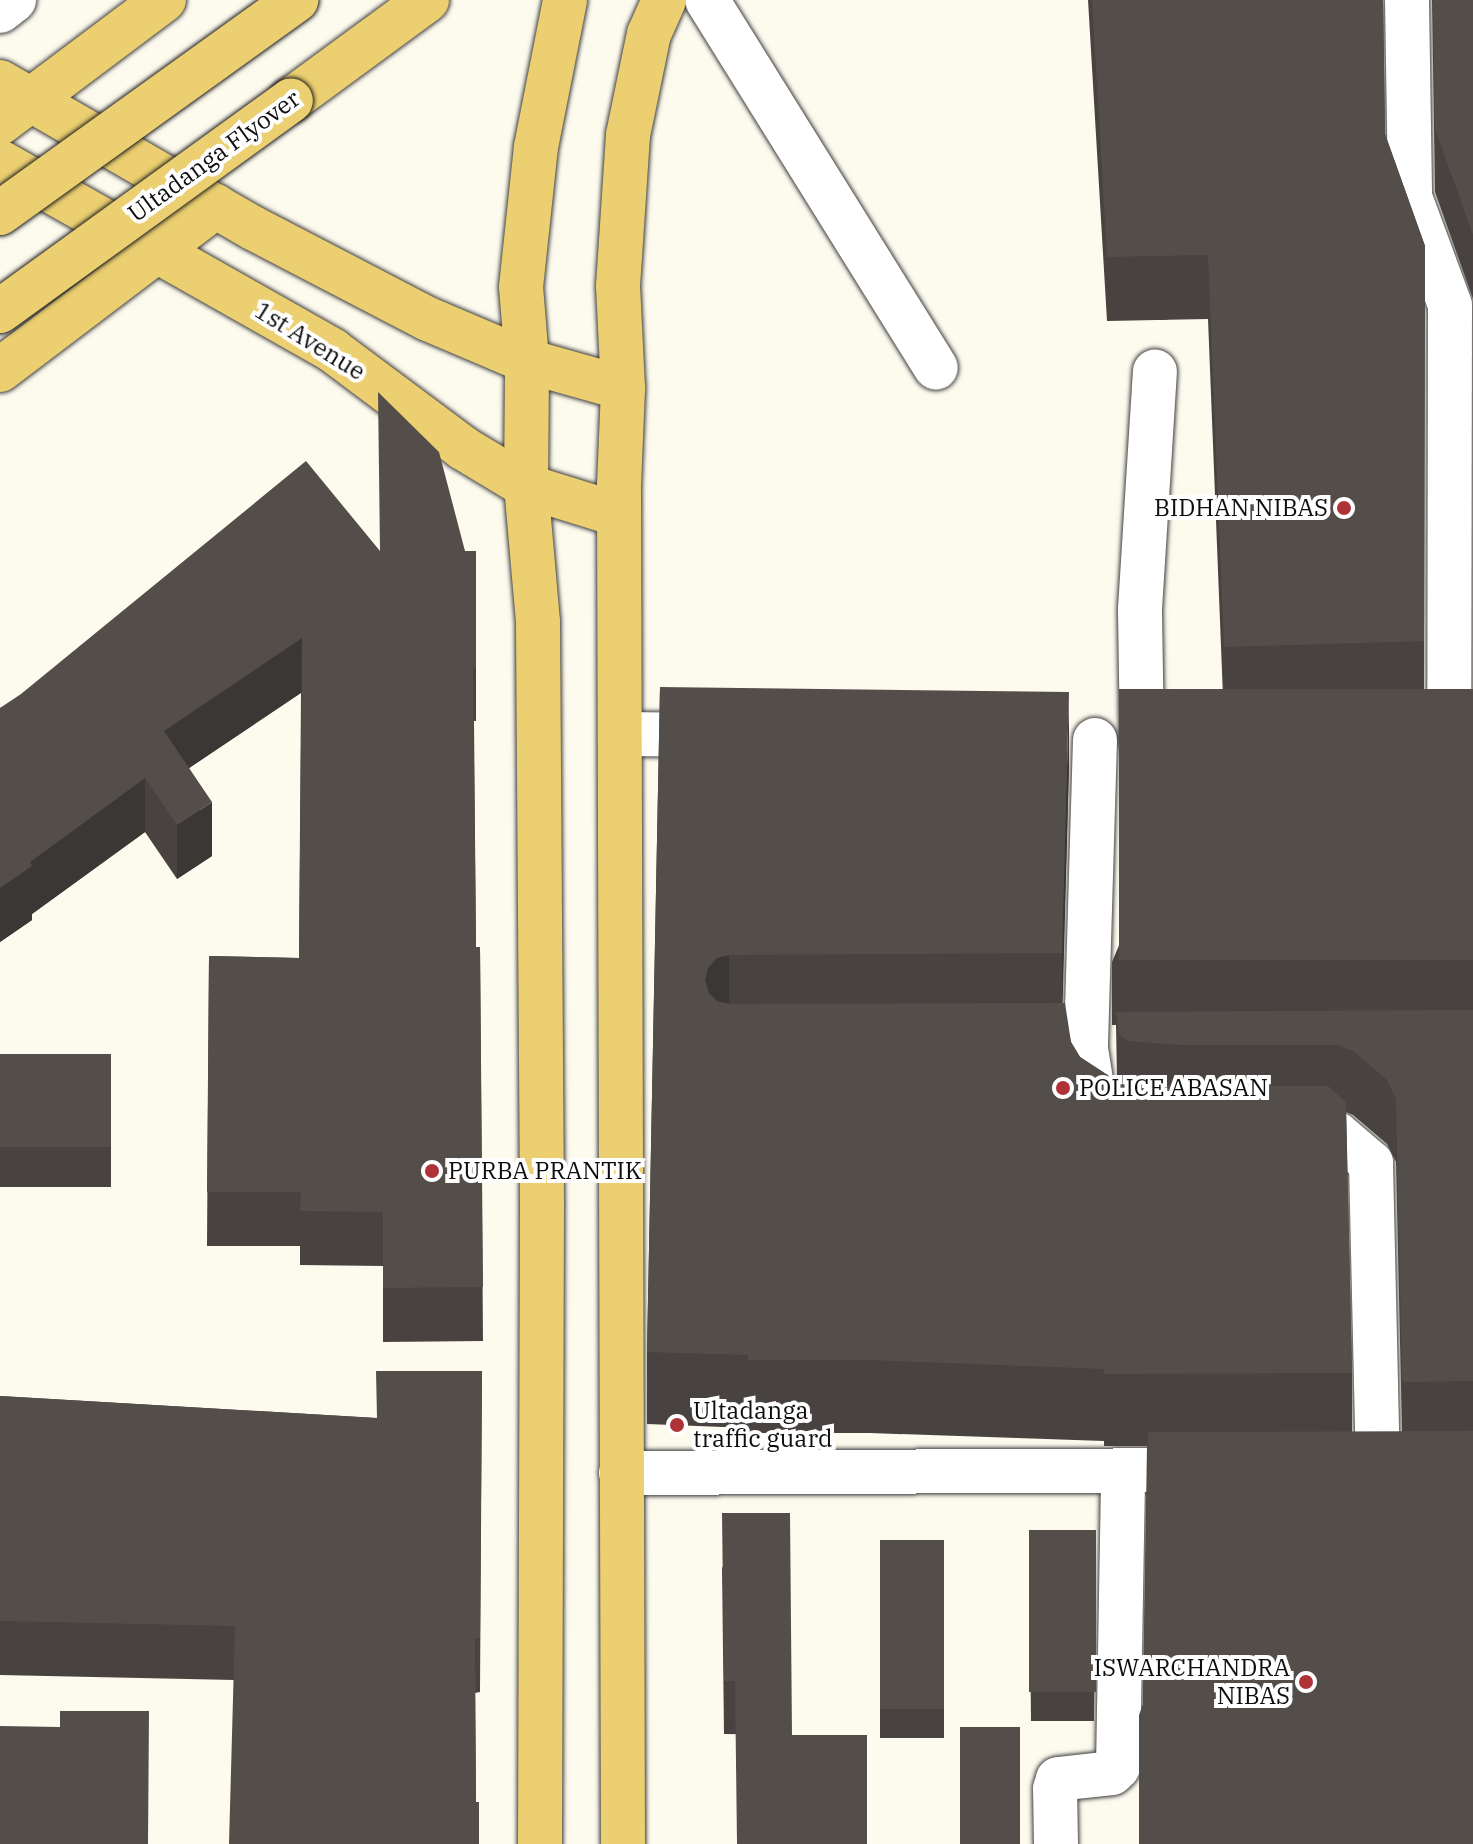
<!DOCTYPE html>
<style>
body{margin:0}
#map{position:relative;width:1473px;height:1844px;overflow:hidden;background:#fdfaee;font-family:"IBM Plex Serif",serif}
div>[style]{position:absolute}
.roads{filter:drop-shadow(0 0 2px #404040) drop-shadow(0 0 2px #404040)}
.minor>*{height:44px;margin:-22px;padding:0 22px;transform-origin:22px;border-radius:22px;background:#fff}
.major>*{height:44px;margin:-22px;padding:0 22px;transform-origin:22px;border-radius:22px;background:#ebcf70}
.bridges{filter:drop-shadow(0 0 2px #1e1e1e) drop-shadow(0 0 2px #1e1e1e)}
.major-bridge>*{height:44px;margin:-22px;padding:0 22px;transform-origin:22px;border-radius:22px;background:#ebcf70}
.wall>*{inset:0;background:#484340;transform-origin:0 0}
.shaded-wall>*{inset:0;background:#3b3734}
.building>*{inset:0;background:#544e4a;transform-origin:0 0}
.dots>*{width:22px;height:22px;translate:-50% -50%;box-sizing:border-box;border:4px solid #fff;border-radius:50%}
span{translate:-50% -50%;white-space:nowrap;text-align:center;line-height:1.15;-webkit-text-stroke:8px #fff;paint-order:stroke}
.street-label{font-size:24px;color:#0d0d0d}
.poi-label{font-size:24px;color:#0d0d0d}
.right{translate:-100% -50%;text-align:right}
.left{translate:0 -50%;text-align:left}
</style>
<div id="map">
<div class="roads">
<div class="minor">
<i style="left:707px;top:0;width:433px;rotate:58.1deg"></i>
<i style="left:1407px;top:0;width:197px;rotate:89.1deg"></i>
<i style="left:1410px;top:197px;width:115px;rotate:69.7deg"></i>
<i style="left:1450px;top:305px;width:424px;rotate:90.1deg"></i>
<i style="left:0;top:11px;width:18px;rotate:-38deg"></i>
<i style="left:621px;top:734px;width:97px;rotate:0.6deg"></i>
<i style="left:1142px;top:739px;width:130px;rotate:-90.9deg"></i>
<i style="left:1140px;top:609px;width:238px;rotate:-86.4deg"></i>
<i style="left:1095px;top:740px;width:309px;rotate:91.7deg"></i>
<i style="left:1086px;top:1049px;width:63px;rotate:80.8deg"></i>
<i style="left:1096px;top:1111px;width:10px;rotate:37deg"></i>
<i style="left:1293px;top:1134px;width:44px"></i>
<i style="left:1337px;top:1134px;width:45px;rotate:40.5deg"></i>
<i style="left:1371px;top:1163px;width:307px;rotate:88.7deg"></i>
<i style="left:621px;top:1473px;width:586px;rotate:-0.29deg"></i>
<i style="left:1056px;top:1844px;width:55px;rotate:-91deg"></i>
<i style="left:1055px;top:1789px;width:10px;rotate:-73deg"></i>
<i style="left:1058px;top:1779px;width:54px;rotate:-6.3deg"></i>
<i style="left:1112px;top:1773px;width:8px;rotate:-45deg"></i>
<i style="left:1118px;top:1767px;width:297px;rotate:-89deg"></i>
</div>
<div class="major">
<i style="left:0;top:82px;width:292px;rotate:30deg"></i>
<i style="left:253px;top:228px;width:197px;rotate:27.5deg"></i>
<i style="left:428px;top:319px;width:108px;rotate:23deg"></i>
<i style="left:527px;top:361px;width:100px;rotate:15.7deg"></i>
<i style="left:291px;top:100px;width:169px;rotate:-36.3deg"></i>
<i style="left:0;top:123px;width:205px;rotate:-36.9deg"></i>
<i style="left:0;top:162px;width:382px;rotate:29.5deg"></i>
<i style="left:332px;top:350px;width:164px;rotate:36.8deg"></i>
<i style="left:463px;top:448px;width:74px;rotate:31.1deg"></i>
<i style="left:526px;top:486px;width:97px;rotate:17.3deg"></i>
<i style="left:0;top:370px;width:271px;rotate:-37.2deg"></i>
<i style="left:540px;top:1844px;width:643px;rotate:-89.82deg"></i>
<i style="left:542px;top:1201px;width:579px;rotate:-90.4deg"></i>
<i style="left:538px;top:622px;width:137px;rotate:-95deg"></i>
<i style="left:526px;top:486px;width:125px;rotate:-89.5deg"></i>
<i style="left:527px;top:361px;width:74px;rotate:-94.6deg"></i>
<i style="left:521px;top:287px;width:141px;rotate:-83.9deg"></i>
<i style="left:536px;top:147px;width:150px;rotate:-78.8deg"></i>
<i style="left:623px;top:1844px;width:1359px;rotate:-90.17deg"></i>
<i style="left:619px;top:485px;width:97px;rotate:-87.6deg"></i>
<i style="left:623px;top:388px;width:102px;rotate:-92.8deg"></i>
<i style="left:618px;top:286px;width:151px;rotate:-86.2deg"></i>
<i style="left:628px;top:135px;width:103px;rotate:-78.3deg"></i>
<i style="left:649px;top:34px;width:37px;rotate:-66deg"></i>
</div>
</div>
<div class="bridges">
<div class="major-bridge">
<i style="left:0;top:213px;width:365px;rotate:-35.7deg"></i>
<i style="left:0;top:311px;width:359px;rotate:-35.9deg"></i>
</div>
</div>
<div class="wall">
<i style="clip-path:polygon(evenodd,1088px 0,1383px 0,1385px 134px,1425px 246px,1424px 691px,1473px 689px,1473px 1844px,1143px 1704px,1147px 1446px,1104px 1446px,1104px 1441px,870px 1433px,748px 1433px,748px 1428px,647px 1424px,647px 1352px,660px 687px,1069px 765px,1062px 1003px,1071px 1042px,1080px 1057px,1117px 1081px,1116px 1025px,1112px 1025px,1112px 962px,1223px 697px,1208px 319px,1107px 321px,1088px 0,1346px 1112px,1353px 1115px,1387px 1144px,1396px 1162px,1402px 1432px,1352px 1432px,1352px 1373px,1346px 1112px)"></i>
<i style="clip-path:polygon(1432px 0,1473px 0,1473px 299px,1435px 192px)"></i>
<i style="clip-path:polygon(379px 551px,476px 551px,476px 721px,474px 721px,476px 947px,480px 947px,483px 1341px,383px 1342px,383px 1266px,300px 1265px,300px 1246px,207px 1246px,209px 956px,299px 958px,301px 693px,189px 768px,212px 856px,177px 879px,145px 832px,32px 914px,32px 920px,0 942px,0 708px)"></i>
<i style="left:111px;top:1054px;width:133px;height:111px;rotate:90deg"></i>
<i style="clip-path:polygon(482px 1371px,480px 1692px,475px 1693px,476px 1802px,479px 1844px,234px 1680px,0 1675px,0 1396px,376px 1418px)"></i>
<i style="clip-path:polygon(1029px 1530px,1096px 1559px,1094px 1721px,1031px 1721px)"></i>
<i style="left:944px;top:1540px;width:198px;height:64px;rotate:90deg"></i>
<i style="clip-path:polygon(722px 1566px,792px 1735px,724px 1734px)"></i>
</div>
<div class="shaded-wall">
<i style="clip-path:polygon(302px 638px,302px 692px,164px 785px,164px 731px)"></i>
<i style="clip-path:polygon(1069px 692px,1069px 765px,1062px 1026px,1062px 953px)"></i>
<i style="clip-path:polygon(145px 778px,145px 832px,32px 914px,32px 920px,0 942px,0 888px,30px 862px)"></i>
<i style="clip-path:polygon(212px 802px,212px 856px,177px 879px,177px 825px)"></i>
<i style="clip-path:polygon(729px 955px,729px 1027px,717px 1031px,705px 980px,708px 968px,717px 958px)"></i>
</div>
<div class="building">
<i style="clip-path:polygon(1092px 0,1383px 0,1385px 134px,1425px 246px,1424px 641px,1224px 647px,1208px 255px,1107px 257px)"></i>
<i style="clip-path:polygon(1433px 0,1473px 0,1473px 235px,1435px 129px)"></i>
<i style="clip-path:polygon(378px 392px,439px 452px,465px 551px,476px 551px,476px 667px,473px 667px,476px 947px,480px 947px,483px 1287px,383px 1288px,383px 1212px,300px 1211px,301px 1192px,207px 1192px,209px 956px,299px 958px,302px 638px,164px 731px,212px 802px,177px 825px,145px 778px,30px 862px,32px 866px,0 888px,0 708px,21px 694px,306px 461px,380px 551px)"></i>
<i style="clip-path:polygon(660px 687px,1069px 692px,1062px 953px,729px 955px,717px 958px,708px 968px,705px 980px,709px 993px,717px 1001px,730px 1004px,1065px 1003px,1071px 1042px,1080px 1057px,1116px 1081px,1180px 1086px,1328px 1086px,1346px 1102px,1352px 1373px,1104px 1374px,1104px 1369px,870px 1360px,748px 1360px,748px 1355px,647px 1352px)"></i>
<i style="left:1473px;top:689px;width:271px;height:354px;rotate:90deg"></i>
<i style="clip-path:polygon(1473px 1010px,1473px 1381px,1402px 1382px,1396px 1099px,1387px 1080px,1353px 1051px,1337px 1045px,1181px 1045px,1128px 1041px,1119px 1034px,1116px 1012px)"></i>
<i style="left:111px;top:1054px;width:93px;height:111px;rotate:90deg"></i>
<i style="clip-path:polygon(376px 1371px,482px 1371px,480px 1638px,475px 1638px,476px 1802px,479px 1802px,479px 1844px,229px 1844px,235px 1626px,0 1621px,0 1396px,377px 1418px)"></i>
<i style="clip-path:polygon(1473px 1431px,1473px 1844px,1139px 1844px,1139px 1715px,1143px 1704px,1148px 1432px)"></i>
<i style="clip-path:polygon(722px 1513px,790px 1513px,792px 1735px,867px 1735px,867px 1844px,737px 1844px,735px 1681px,724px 1681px)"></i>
<i style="left:1029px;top:1530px;width:67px;height:162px"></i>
<i style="left:944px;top:1540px;width:169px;height:64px;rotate:90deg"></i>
<i style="clip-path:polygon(60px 1711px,149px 1711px,148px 1844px,0 1844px,0 1726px,60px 1727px)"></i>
<i style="left:960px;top:1727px;width:60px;height:117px"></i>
</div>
<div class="dots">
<i style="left:1344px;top:508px;background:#af3236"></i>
<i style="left:1063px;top:1088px;background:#af3236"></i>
<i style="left:432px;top:1171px;background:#af3236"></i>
<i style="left:677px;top:1425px;background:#af3236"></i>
<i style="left:1306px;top:1682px;background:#af3236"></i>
</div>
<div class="street-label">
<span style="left:214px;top:156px;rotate:-36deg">Ultadanga Flyover</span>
<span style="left:310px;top:341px;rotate:32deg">1st Avenue</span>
</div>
<div class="poi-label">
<span class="right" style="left:1328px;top:508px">BIDHAN NIBAS</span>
<span class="left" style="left:1079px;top:1088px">POLICE ABASAN</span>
<span class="left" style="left:448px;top:1171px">PURBA PRANTIK</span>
<span class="left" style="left:693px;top:1425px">Ultadanga<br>traffic guard</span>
<span class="right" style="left:1290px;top:1682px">ISWARCHANDRA<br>NIBAS</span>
</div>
</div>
